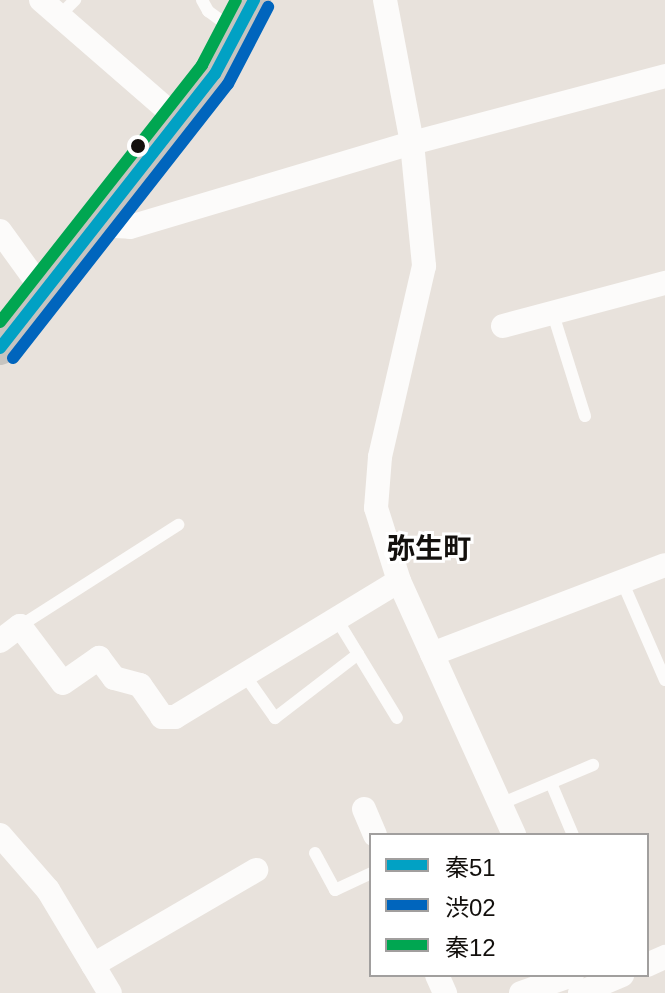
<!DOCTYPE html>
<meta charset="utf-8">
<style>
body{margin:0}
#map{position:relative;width:665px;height:993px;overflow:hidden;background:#e8e2dc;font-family:Arial,"Noto Sans JP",sans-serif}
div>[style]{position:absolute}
.lane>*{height:12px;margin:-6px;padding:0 6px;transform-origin:6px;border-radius:6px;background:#fcfbfa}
.street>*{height:24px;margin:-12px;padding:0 12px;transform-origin:12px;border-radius:12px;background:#fcfbfa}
.secondary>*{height:34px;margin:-17px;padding:0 17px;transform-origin:17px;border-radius:17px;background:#c6c4c0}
.bus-1>*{height:12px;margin:-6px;padding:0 6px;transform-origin:6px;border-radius:6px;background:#01a1c4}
.bus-2>*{height:12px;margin:-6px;padding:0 6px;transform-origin:6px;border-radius:6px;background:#0065bd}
.bus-3>*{height:12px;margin:-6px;padding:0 6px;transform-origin:6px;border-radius:6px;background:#00a651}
.dots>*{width:22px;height:22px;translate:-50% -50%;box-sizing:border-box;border:4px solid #fff;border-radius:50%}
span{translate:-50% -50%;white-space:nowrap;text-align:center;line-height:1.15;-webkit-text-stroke:6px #fff;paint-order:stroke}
.neighbourhood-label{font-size:28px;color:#13100d;font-weight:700}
.legend{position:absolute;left:369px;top:833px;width:280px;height:144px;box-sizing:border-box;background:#fff;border:2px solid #a19f9e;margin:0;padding:10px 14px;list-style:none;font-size:24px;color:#13100d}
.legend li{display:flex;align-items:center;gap:16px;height:40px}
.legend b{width:40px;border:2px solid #a19f9e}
</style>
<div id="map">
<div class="lane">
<i style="left:202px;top:0;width:13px;rotate:61deg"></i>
<i style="left:208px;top:11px;width:32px;rotate:36deg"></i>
<i style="left:59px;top:16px;width:23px;rotate:-45deg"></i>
<i style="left:553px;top:314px;width:107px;rotate:72.6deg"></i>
<i style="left:622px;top:581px;width:108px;rotate:66.5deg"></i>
<i style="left:336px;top:618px;width:117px;rotate:58.6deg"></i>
<i style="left:20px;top:626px;width:188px;rotate:-32.6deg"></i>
<i style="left:244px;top:674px;width:54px;rotate:54.8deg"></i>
<i style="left:275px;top:718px;width:105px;rotate:-37.6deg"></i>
<i style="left:551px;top:783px;width:56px;rotate:67.1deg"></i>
<i style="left:500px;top:804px;width:101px;rotate:-22.8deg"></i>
<i style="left:315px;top:853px;width:42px;rotate:61.6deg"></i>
<i style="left:335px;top:890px;width:40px;rotate:-25deg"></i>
</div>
<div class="street">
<i style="left:41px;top:0;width:183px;rotate:41deg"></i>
<i style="left:385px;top:0;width:146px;rotate:79.3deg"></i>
<i style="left:412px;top:143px;width:124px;rotate:84.4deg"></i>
<i style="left:424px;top:266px;width:196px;rotate:103deg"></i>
<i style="left:380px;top:457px;width:51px;rotate:94.5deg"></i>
<i style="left:376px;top:508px;width:77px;rotate:72.5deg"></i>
<i style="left:399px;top:581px;width:279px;rotate:65.6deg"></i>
<i style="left:97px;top:225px;width:33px;rotate:3deg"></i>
<i style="left:130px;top:227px;width:294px;rotate:-16.6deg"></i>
<i style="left:412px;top:143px;width:262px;rotate:-14.8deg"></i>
<i style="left:0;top:231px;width:75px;rotate:54.2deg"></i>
<i style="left:503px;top:326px;width:168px;rotate:-14.9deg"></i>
<i style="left:0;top:641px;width:25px;rotate:-37deg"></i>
<i style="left:20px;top:626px;width:71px;rotate:53deg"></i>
<i style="left:63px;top:683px;width:44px;rotate:-34.8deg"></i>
<i style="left:99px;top:658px;width:25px;rotate:53deg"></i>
<i style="left:114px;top:678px;width:27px;rotate:15deg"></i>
<i style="left:140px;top:685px;width:39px;rotate:55deg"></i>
<i style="left:162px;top:717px;width:13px"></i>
<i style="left:175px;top:717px;width:262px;rotate:-31.3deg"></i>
<i style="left:432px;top:654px;width:249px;rotate:-20.9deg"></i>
<i style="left:364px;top:809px;width:28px;rotate:67deg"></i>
<i style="left:0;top:835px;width:73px;rotate:48.9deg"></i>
<i style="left:48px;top:890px;width:120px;rotate:59deg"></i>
<i style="left:93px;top:965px;width:189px;rotate:-30.2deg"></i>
<i style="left:647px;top:965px;width:20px;rotate:-24deg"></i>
<i style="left:437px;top:975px;width:20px;rotate:66deg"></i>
<i style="left:521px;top:993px;width:54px;rotate:-19.4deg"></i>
<i style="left:580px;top:993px;width:46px;rotate:-23.2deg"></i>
</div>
<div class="secondary">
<i style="left:0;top:348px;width:348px;rotate:-51.9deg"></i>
<i style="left:215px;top:74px;width:84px;rotate:-62.2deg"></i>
</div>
<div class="bus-1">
<i style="left:0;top:348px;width:348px;rotate:-51.9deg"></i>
<i style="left:215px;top:74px;width:84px;rotate:-62.2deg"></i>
</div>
<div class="bus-2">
<i style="left:13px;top:358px;width:348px;rotate:-51.9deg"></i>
<i style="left:228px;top:84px;width:87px;rotate:-62.5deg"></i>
</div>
<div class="bus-3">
<i style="left:0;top:322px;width:327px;rotate:-51.8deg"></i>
<i style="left:202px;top:65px;width:73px;rotate:-62.4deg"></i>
</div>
<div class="dots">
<i style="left:138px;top:146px;background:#13100d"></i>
</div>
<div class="neighbourhood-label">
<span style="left:429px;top:549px">弥生町</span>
</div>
<ul class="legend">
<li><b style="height:10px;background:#01a1c4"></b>秦51</li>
<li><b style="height:10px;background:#0065bd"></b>渋02</li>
<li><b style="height:10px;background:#00a651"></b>秦12</li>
</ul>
</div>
